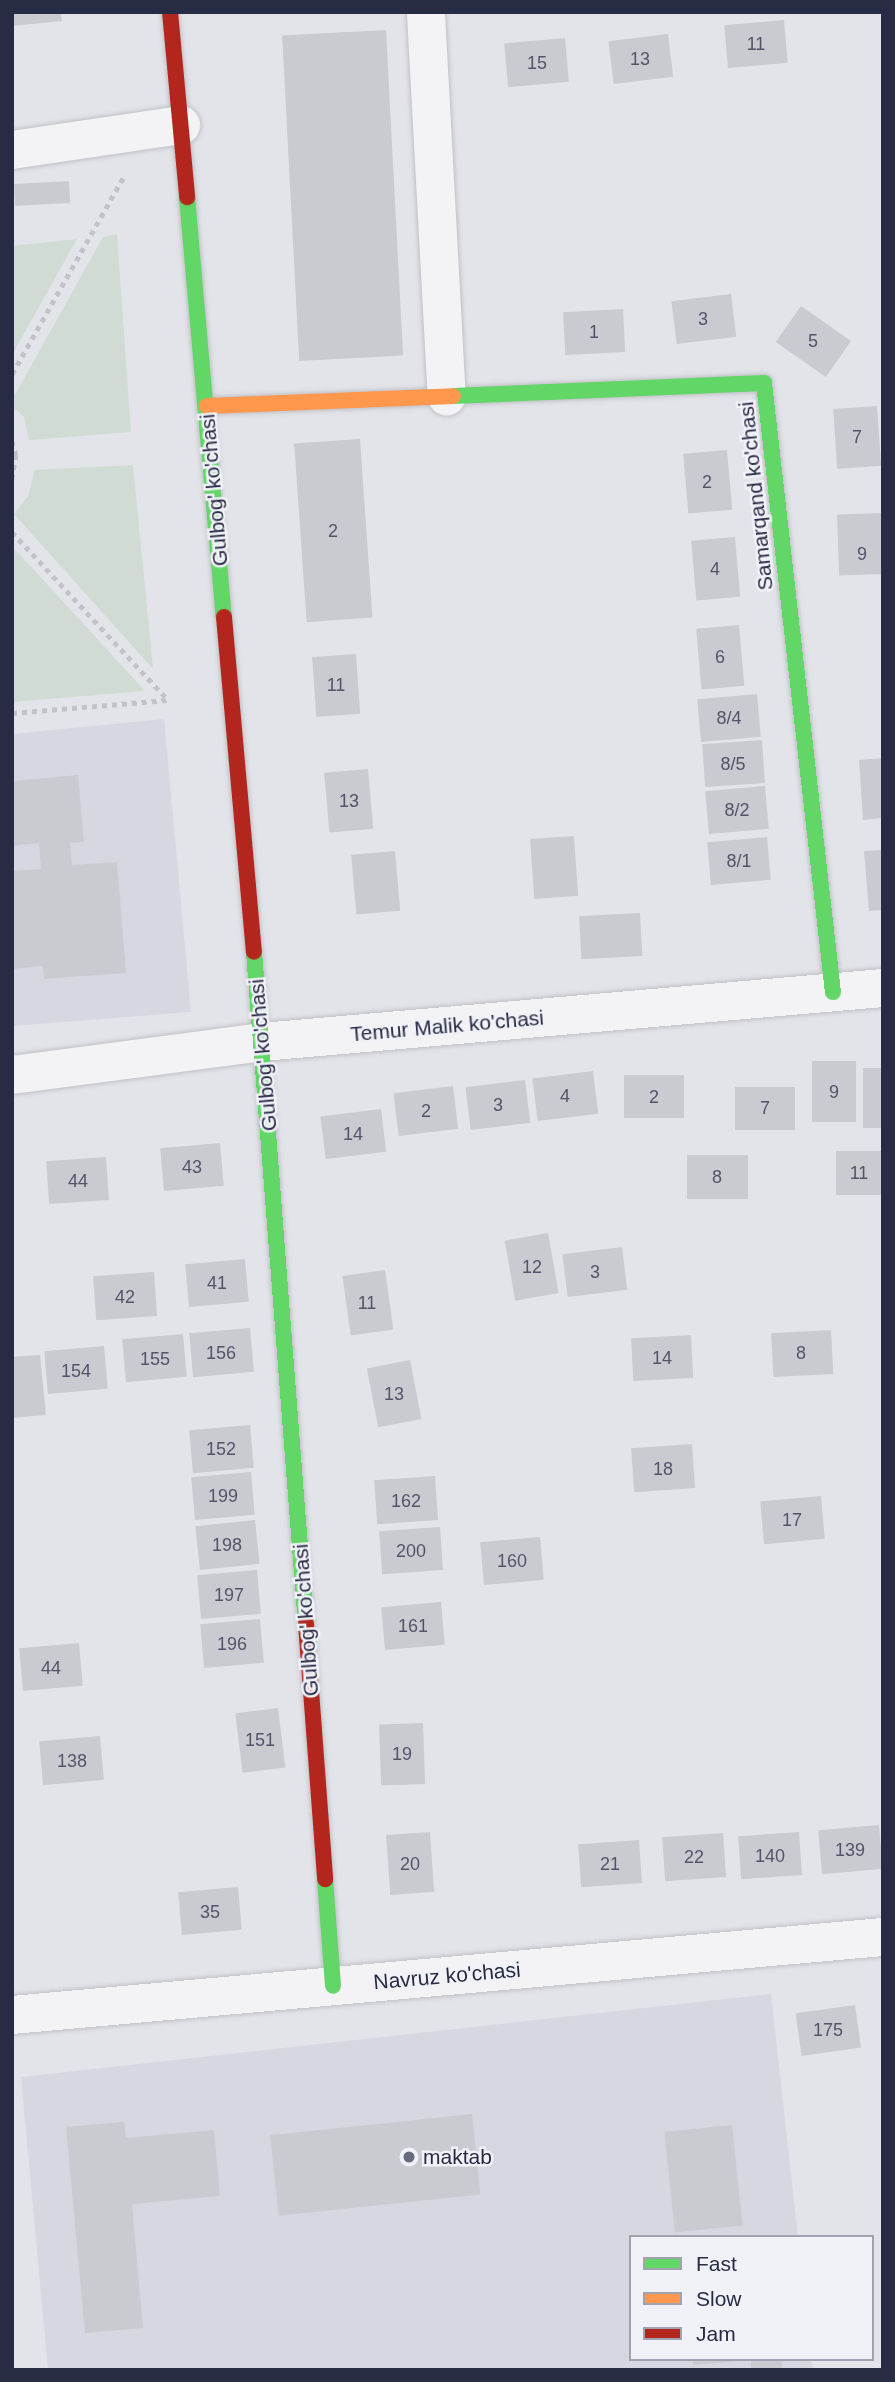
<!DOCTYPE html>
<style>
body{margin:0}
#map{position:relative;width:895px;height:2382px;overflow:hidden;background:#e3e4e9;font-family:Helvetica,sans-serif}
div>[style]{position:absolute}
.built>*{inset:0;background:#d6d7e1}
.green>*{inset:0;background:#d0dcd3}
.building>*{inset:0;background:#cacbd1;transform-origin:0 0}
.path>*{height:4.5px;margin-top:-2.25px;transform-origin:0;background:repeating-linear-gradient(90deg,#c1c3c9 0 5px,transparent 0 10px)}
.roads{filter:drop-shadow(0 0 2px #c0c1c7) drop-shadow(0 0 2px #c0c1c7)}
.street>*{height:38px;margin:-19px;padding:0 19px;transform-origin:19px;border-radius:19px;background:#f3f3f5}
.fast>*{height:16px;margin:-8px;padding:0 8px;transform-origin:8px;border-radius:8px;background:#63d668}
.slow>*{height:16px;margin:-8px;padding:0 8px;transform-origin:8px;border-radius:8px;background:#ff974d}
.jam>*{height:16px;margin:-8px;padding:0 8px;transform-origin:8px;border-radius:8px;background:#b3261e}
.dots>*{width:19px;height:19px;translate:-50% -50%;box-sizing:border-box;border:4px solid #f1f2f8;border-radius:50%}
span{translate:-50% -50%;white-space:nowrap;text-align:center;line-height:1.15;-webkit-text-stroke:5px #f1f2f8;paint-order:stroke}
.number-label{font-size:18px;color:#525569}
.number-label span{-webkit-text-stroke-width:0}
.street-label{font-size:21px;color:#282b44}
.poi-label{font-size:21px;color:#282b44}
.left{translate:0 -50%;text-align:left}
.frame{position:absolute;inset:0;border:14px solid #282b44;pointer-events:none}
.legend{position:absolute;left:629px;top:2235px;width:245px;height:126px;box-sizing:border-box;background:#f1f2f8;border:2px solid #a1a2b0;margin:0;padding:9px 12px;list-style:none;font-size:21px;color:#282b44}
.legend li{display:flex;align-items:center;gap:14px;height:35px}
.legend b{width:35px;border:2px solid #a1a2b0}
</style>
<div id="map">
<div class="built">
<i style="clip-path:polygon(164px 719px,191px 1012px,12px 1026px,12px 734px)"></i>
<i style="clip-path:polygon(771px 1994px,798px 2237px,631px 2237px,631px 2359px,811px 2359px,813px 2370px,48px 2370px,21px 2077px)"></i>
</div>
<div class="green">
<i style="clip-path:polygon(117px 234px,131px 432px,29px 440px,24px 417px,12px 406px,12px 400px,103px 237px)"></i>
<i style="clip-path:polygon(77px 239px,12px 355px,12px 246px)"></i>
<i style="clip-path:polygon(133px 465px,153px 669px,14px 514px,28px 496px,35px 470px)"></i>
<i style="clip-path:polygon(12px 546px,145px 691px,12px 702px)"></i>
</div>
<div class="building">
<i style="clip-path:polygon(12px 12px,61px 12px,62px 21px,12px 26px)"></i>
<i style="left:784px;top:20px;width:43px;height:60px;rotate:85deg"></i>
<i style="left:386px;top:30px;width:326px;height:104px;rotate:87deg"></i>
<i style="left:668px;top:34px;width:43px;height:60px;rotate:83deg"></i>
<i style="left:565px;top:38px;width:44px;height:61px;rotate:85deg"></i>
<i style="left:69px;top:181px;width:22px;height:55px;rotate:87deg"></i>
<i style="left:731px;top:294px;width:43px;height:60px;rotate:83deg"></i>
<i style="left:801px;top:306px;width:61px;height:44px;rotate:35deg"></i>
<i style="left:623px;top:309px;width:43px;height:60px;rotate:87deg"></i>
<i style="left:877px;top:406px;width:60px;height:44px;rotate:86deg"></i>
<i style="left:360px;top:439px;width:179px;height:66px;rotate:86deg"></i>
<i style="left:727px;top:450px;width:60px;height:44px;rotate:85deg"></i>
<i style="left:881px;top:513px;width:61px;height:44px;rotate:88deg"></i>
<i style="left:735px;top:537px;width:60px;height:44px;rotate:85deg"></i>
<i style="left:739px;top:625px;width:61px;height:43px;rotate:85deg"></i>
<i style="left:356px;top:654px;width:60px;height:44px;rotate:86deg"></i>
<i style="left:757px;top:694px;width:43px;height:60px;rotate:85deg"></i>
<i style="left:762px;top:740px;width:43px;height:60px;rotate:86deg"></i>
<i style="clip-path:polygon(883px 758px,883px 818px,863px 820px,859px 760px)"></i>
<i style="left:368px;top:769px;width:60px;height:44px;rotate:85deg"></i>
<i style="clip-path:polygon(78px 775px,84px 842px,70px 843px,72px 865px,117px 862px,126px 973px,44px 979px,43px 966px,12px 969px,12px 871px,41px 869px,39px 843px,12px 846px,12px 781px)"></i>
<i style="left:765px;top:786px;width:43px;height:60px;rotate:85deg"></i>
<i style="left:574px;top:836px;width:60px;height:44px;rotate:86deg"></i>
<i style="left:767px;top:837px;width:43px;height:60px;rotate:85deg"></i>
<i style="clip-path:polygon(883px 850px,883px 910px,869px 911px,864px 851px)"></i>
<i style="left:395px;top:851px;width:60px;height:44px;rotate:85deg"></i>
<i style="left:640px;top:913px;width:43px;height:61px;rotate:87deg"></i>
<i style="left:812px;top:1061px;width:44px;height:61px"></i>
<i style="left:863px;top:1068px;width:20px;height:60px"></i>
<i style="left:593px;top:1071px;width:43px;height:61px;rotate:83deg"></i>
<i style="left:624px;top:1075px;width:60px;height:43px"></i>
<i style="left:525px;top:1080px;width:43px;height:60px;rotate:83deg"></i>
<i style="left:453px;top:1086px;width:43px;height:60px;rotate:83deg"></i>
<i style="left:735px;top:1087px;width:60px;height:43px"></i>
<i style="left:381px;top:1109px;width:43px;height:61px;rotate:83deg"></i>
<i style="left:220px;top:1143px;width:43px;height:60px;rotate:85deg"></i>
<i style="left:836px;top:1151px;width:47px;height:44px"></i>
<i style="left:687px;top:1155px;width:61px;height:44px"></i>
<i style="left:106px;top:1157px;width:43px;height:60px;rotate:86deg"></i>
<i style="left:548px;top:1233px;width:61px;height:44px;rotate:80deg"></i>
<i style="left:622px;top:1247px;width:43px;height:60px;rotate:83deg"></i>
<i style="left:245px;top:1259px;width:43px;height:60px;rotate:85deg"></i>
<i style="left:385px;top:1270px;width:60px;height:43px;rotate:82deg"></i>
<i style="left:154px;top:1272px;width:44px;height:61px;rotate:86deg"></i>
<i style="left:250px;top:1328px;width:44px;height:61px;rotate:85deg"></i>
<i style="left:831px;top:1330px;width:44px;height:60px;rotate:87deg"></i>
<i style="left:183px;top:1334px;width:43px;height:61px;rotate:85deg"></i>
<i style="left:691px;top:1335px;width:43px;height:60px;rotate:87deg"></i>
<i style="left:104px;top:1346px;width:43px;height:60px;rotate:85deg"></i>
<i style="clip-path:polygon(40px 1355px,46px 1415px,12px 1418px,12px 1357px)"></i>
<i style="left:410px;top:1360px;width:60px;height:44px;rotate:79deg"></i>
<i style="left:250px;top:1425px;width:43px;height:61px;rotate:85deg"></i>
<i style="left:692px;top:1444px;width:44px;height:61px;rotate:86deg"></i>
<i style="left:251px;top:1472px;width:43px;height:60px;rotate:85deg"></i>
<i style="left:435px;top:1476px;width:44px;height:61px;rotate:86deg"></i>
<i style="left:821px;top:1496px;width:43px;height:61px;rotate:85deg"></i>
<i style="left:255px;top:1520px;width:44px;height:60px;rotate:84deg"></i>
<i style="left:440px;top:1527px;width:43px;height:61px;rotate:86deg"></i>
<i style="left:540px;top:1537px;width:43px;height:60px;rotate:85deg"></i>
<i style="left:257px;top:1570px;width:44px;height:60px;rotate:85deg"></i>
<i style="left:441px;top:1602px;width:43px;height:60px;rotate:85deg"></i>
<i style="left:260px;top:1619px;width:44px;height:60px;rotate:85deg"></i>
<i style="left:79px;top:1643px;width:43px;height:60px;rotate:85deg"></i>
<i style="left:278px;top:1708px;width:60px;height:43px;rotate:83deg"></i>
<i style="left:423px;top:1723px;width:61px;height:44px;rotate:88deg"></i>
<i style="left:100px;top:1736px;width:44px;height:61px;rotate:85deg"></i>
<i style="left:879px;top:1825px;width:44px;height:61px;rotate:85deg"></i>
<i style="left:430px;top:1832px;width:60px;height:44px;rotate:86deg"></i>
<i style="left:799px;top:1832px;width:43px;height:61px;rotate:86deg"></i>
<i style="left:723px;top:1833px;width:44px;height:61px;rotate:86deg"></i>
<i style="left:639px;top:1840px;width:43px;height:61px;rotate:86deg"></i>
<i style="left:238px;top:1887px;width:43px;height:60px;rotate:85deg"></i>
<i style="left:855px;top:2005px;width:43px;height:60px;rotate:82deg"></i>
<i style="left:472px;top:2114px;width:81px;height:203px;rotate:84deg"></i>
<i style="clip-path:polygon(124px 2122px,126px 2138px,214px 2130px,220px 2196px,132px 2204px,143px 2328px,85px 2333px,66px 2127px)"></i>
<i style="left:732px;top:2125px;width:101px;height:68px;rotate:84deg"></i>
<i style="clip-path:polygon(693px 2359px,741px 2359px,741px 2361px,693px 2365px)"></i>
<i style="left:751px;top:2359px;width:31px;height:11px"></i>
</div>
<div class="path">
<i style="left:12px;top:374px;width:225px;rotate:-60.5deg"></i>
<i style="left:12px;top:441px;width:15px;rotate:74deg"></i>
<i style="left:16px;top:455px;width:26px;rotate:99deg"></i>
<i style="left:12px;top:532px;width:229px;rotate:47.1deg"></i>
<i style="left:12px;top:713px;width:156px;rotate:-4.8deg"></i>
</div>
<div class="roads">
<div class="street">
<i style="left:426px;top:14px;width:383px;rotate:86.9deg"></i>
<i style="left:12px;top:150px;width:171px;rotate:-8.4deg"></i>
<i style="left:12px;top:1075px;width:252px;rotate:-7.5deg"></i>
<i style="left:262px;top:1042px;width:623px;rotate:-4.97deg"></i>
<i style="left:12px;top:2015px;width:874px;rotate:-5.12deg"></i>
</div>
<div class="fast">
<i style="left:187px;top:197px;width:422px;rotate:85deg"></i>
<i style="left:453px;top:396px;width:311px;rotate:-2.4deg"></i>
<i style="left:764px;top:383px;width:613px;rotate:83.54deg"></i>
<i style="left:254px;top:952px;width:674px;rotate:85.58deg"></i>
<i style="left:325px;top:1879px;width:107px;rotate:85.7deg"></i>
</div>
<div class="slow">
<i style="left:207px;top:406px;width:246px;rotate:-2.3deg"></i>
</div>
<div class="jam">
<i style="left:170px;top:12px;width:186px;rotate:84.7deg"></i>
<i style="left:224px;top:617px;width:336px;rotate:84.9deg"></i>
<i style="left:306px;top:1624px;width:256px;rotate:85.7deg"></i>
</div>
</div>
<div class="dots">
<i style="left:409px;top:2157px;background:#696c7e"></i>
</div>
<div class="number-label">
<span style="left:756px;top:44px">11</span>
<span style="left:640px;top:59px">13</span>
<span style="left:537px;top:63px">15</span>
<span style="left:703px;top:319px">3</span>
<span style="left:594px;top:332px">1</span>
<span style="left:813px;top:341px">5</span>
<span style="left:857px;top:437px">7</span>
<span style="left:707px;top:482px">2</span>
<span style="left:333px;top:531px">2</span>
<span style="left:862px;top:554px">9</span>
<span style="left:715px;top:569px">4</span>
<span style="left:720px;top:657px">6</span>
<span style="left:336px;top:685px">11</span>
<span style="left:729px;top:718px">8/4</span>
<span style="left:733px;top:764px">8/5</span>
<span style="left:349px;top:801px">13</span>
<span style="left:737px;top:810px">8/2</span>
<span style="left:739px;top:861px">8/1</span>
<span style="left:834px;top:1092px">9</span>
<span style="left:565px;top:1096px">4</span>
<span style="left:654px;top:1097px">2</span>
<span style="left:498px;top:1105px">3</span>
<span style="left:765px;top:1108px">7</span>
<span style="left:426px;top:1111px">2</span>
<span style="left:353px;top:1134px">14</span>
<span style="left:192px;top:1167px">43</span>
<span style="left:859px;top:1173px">11</span>
<span style="left:717px;top:1177px">8</span>
<span style="left:78px;top:1181px">44</span>
<span style="left:532px;top:1267px">12</span>
<span style="left:595px;top:1272px">3</span>
<span style="left:217px;top:1283px">41</span>
<span style="left:125px;top:1297px">42</span>
<span style="left:367px;top:1303px">11</span>
<span style="left:221px;top:1353px">156</span>
<span style="left:801px;top:1353px">8</span>
<span style="left:662px;top:1358px">14</span>
<span style="left:155px;top:1359px">155</span>
<span style="left:76px;top:1371px">154</span>
<span style="left:394px;top:1394px">13</span>
<span style="left:221px;top:1449px">152</span>
<span style="left:663px;top:1469px">18</span>
<span style="left:223px;top:1496px">199</span>
<span style="left:406px;top:1501px">162</span>
<span style="left:792px;top:1520px">17</span>
<span style="left:227px;top:1545px">198</span>
<span style="left:411px;top:1551px">200</span>
<span style="left:512px;top:1561px">160</span>
<span style="left:229px;top:1595px">197</span>
<span style="left:413px;top:1626px">161</span>
<span style="left:232px;top:1644px">196</span>
<span style="left:51px;top:1668px">44</span>
<span style="left:260px;top:1740px">151</span>
<span style="left:402px;top:1754px">19</span>
<span style="left:72px;top:1761px">138</span>
<span style="left:850px;top:1850px">139</span>
<span style="left:770px;top:1856px">140</span>
<span style="left:694px;top:1857px">22</span>
<span style="left:410px;top:1864px">20</span>
<span style="left:610px;top:1864px">21</span>
<span style="left:210px;top:1912px">35</span>
<span style="left:828px;top:2030px">175</span>
</div>
<div class="street-label">
<span style="left:214px;top:490px;rotate:-95deg">Gulbog' ko'chasi</span>
<span style="left:756px;top:496px;rotate:-96deg">Samarqand ko'chasi</span>
<span style="left:447px;top:1026px;rotate:-5deg">Temur Malik ko'chasi</span>
<span style="left:263px;top:1055px;rotate:-95deg">Gulbog' ko'chasi</span>
<span style="left:306px;top:1620px;rotate:-94deg">Gulbog' ko'chasi</span>
<span style="left:447px;top:1976px;rotate:-5deg">Navruz ko'chasi</span>
</div>
<div class="poi-label">
<span class="left" style="left:423px;top:2157px">maktab</span>
</div>
<div class="frame"></div>
<ul class="legend">
<li><b style="height:9px;background:#63d668"></b>Fast</li>
<li><b style="height:9px;background:#ff974d"></b>Slow</li>
<li><b style="height:9px;background:#b3261e"></b>Jam</li>
</ul>
</div>
